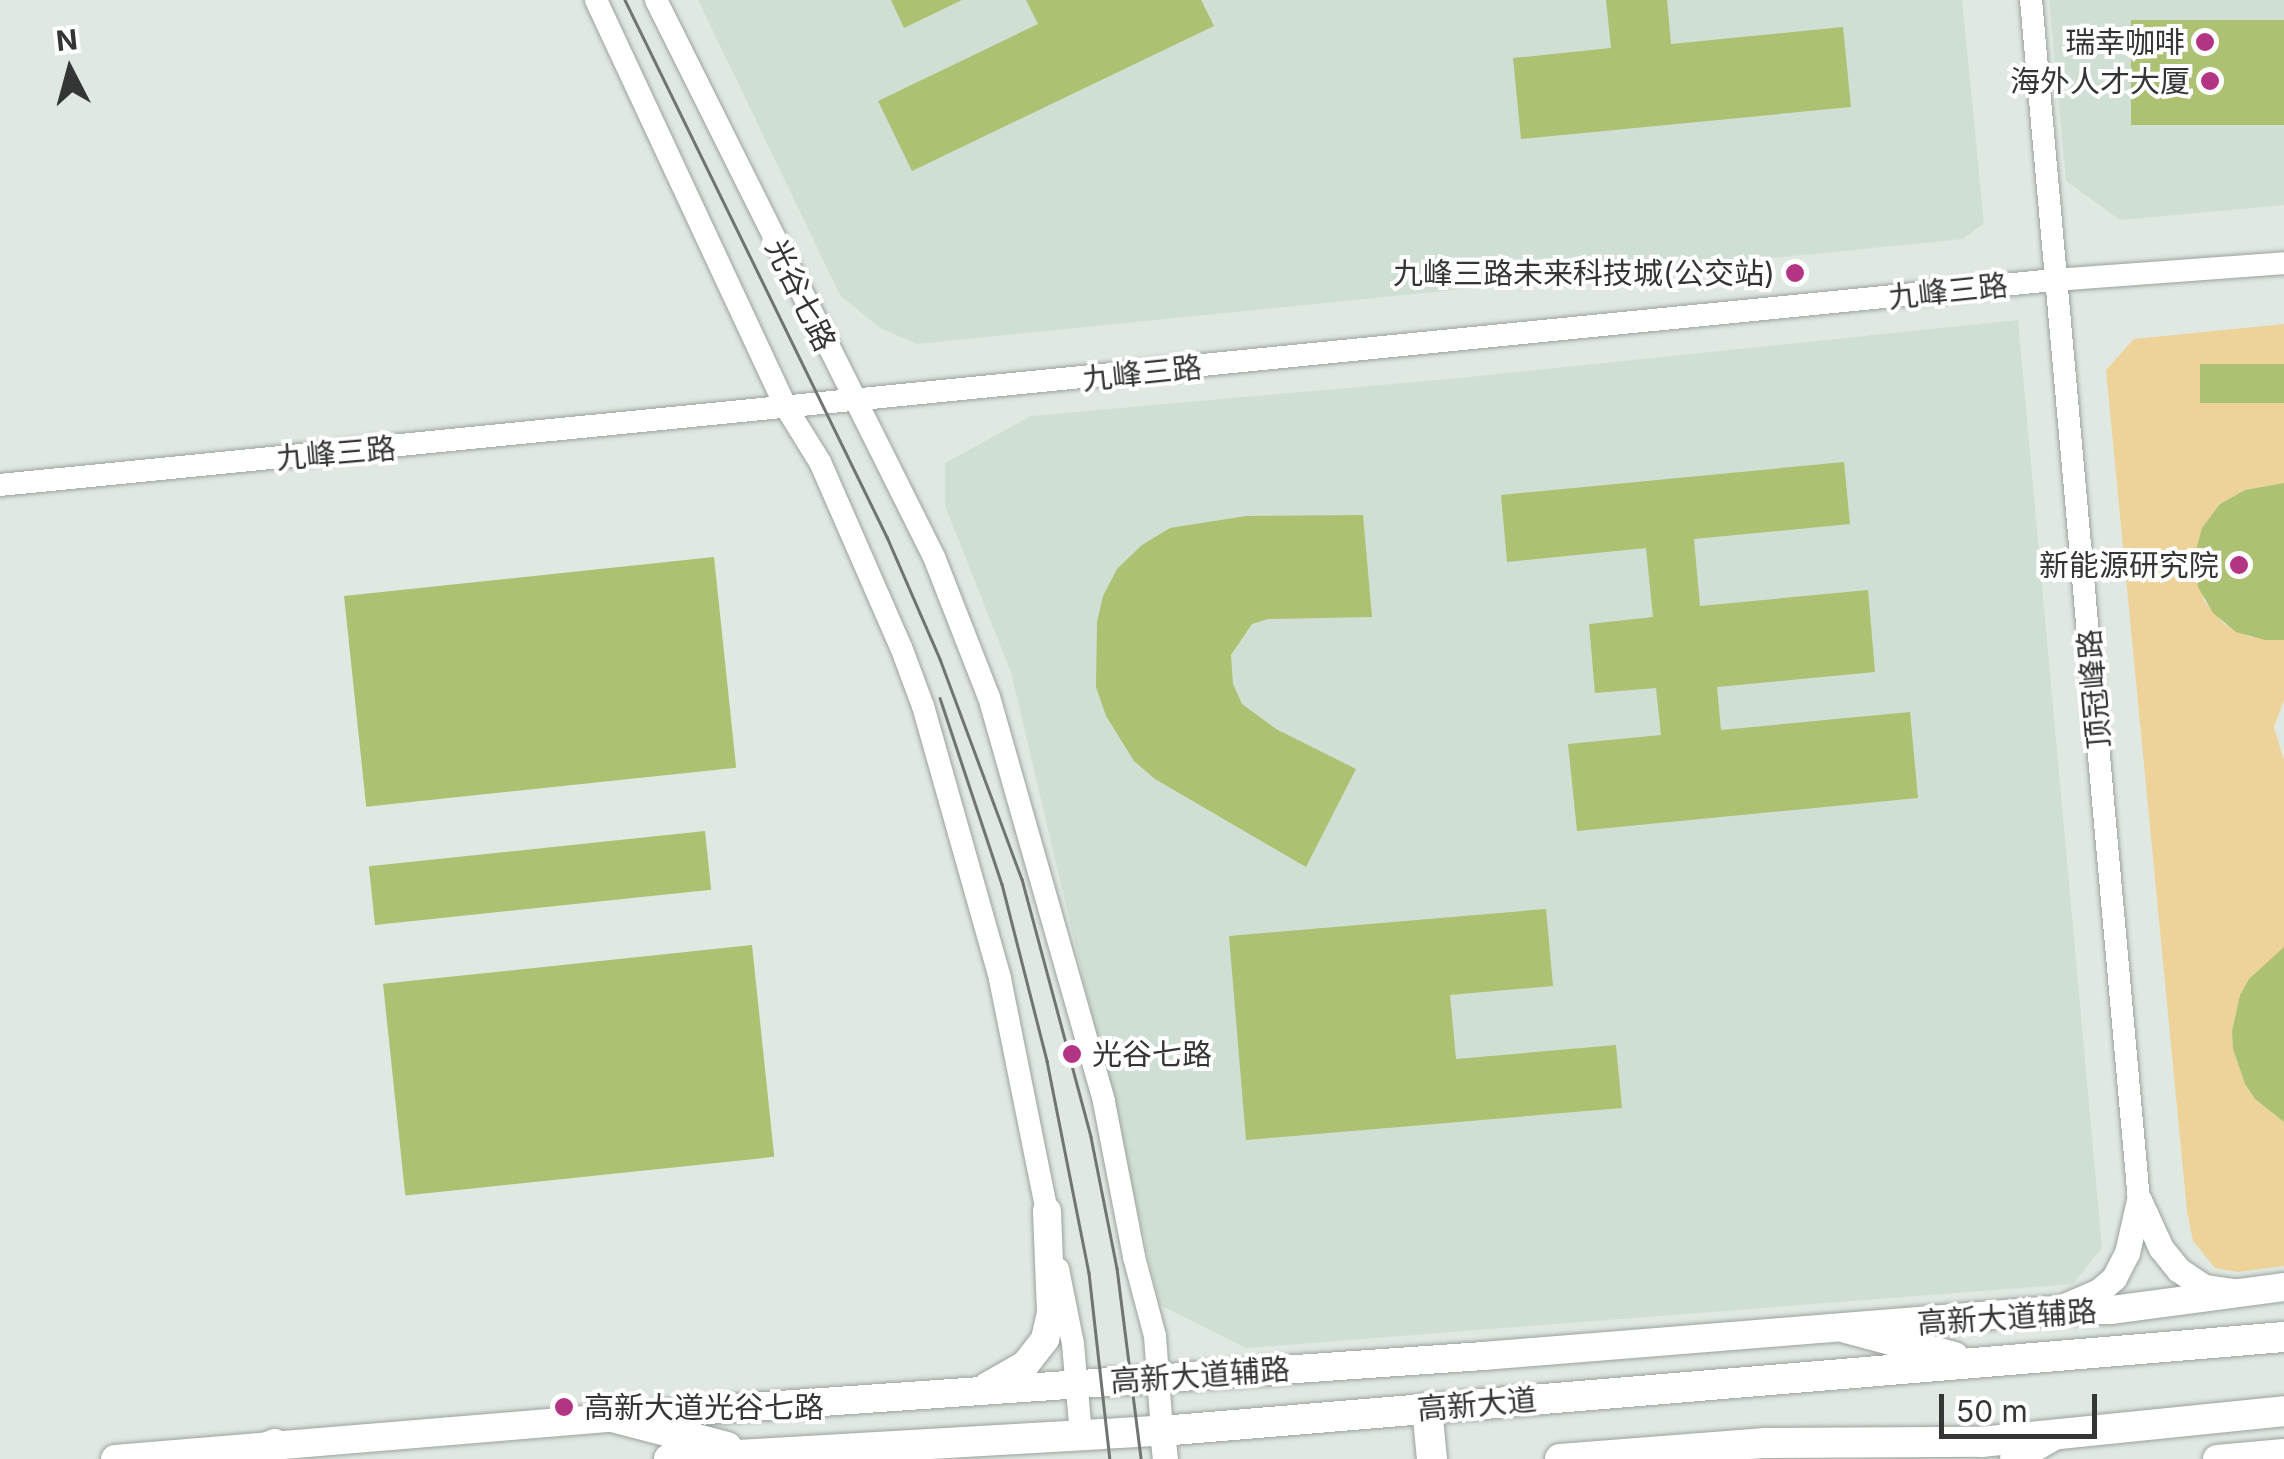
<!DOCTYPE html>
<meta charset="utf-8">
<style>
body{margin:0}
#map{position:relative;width:2284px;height:1459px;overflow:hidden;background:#e0e8e2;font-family:Inter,"Noto Sans SC",sans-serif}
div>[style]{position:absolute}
.built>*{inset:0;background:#d0dfd4}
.green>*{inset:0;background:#edd399}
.building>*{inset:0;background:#acc172;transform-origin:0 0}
.roads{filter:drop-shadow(0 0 2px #9aa29c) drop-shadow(0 0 2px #9aa29c)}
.tertiary>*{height:22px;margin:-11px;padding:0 11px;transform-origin:11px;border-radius:11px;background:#fff}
.secondary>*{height:25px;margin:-12.5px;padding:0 12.5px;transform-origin:12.5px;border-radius:12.5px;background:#fff}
.primary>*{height:28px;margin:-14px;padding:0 14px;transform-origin:14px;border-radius:14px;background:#fff}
.trunk>*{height:30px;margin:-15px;padding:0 15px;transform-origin:15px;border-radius:15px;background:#fff}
.tram>*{height:2.5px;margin:-1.25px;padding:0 1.25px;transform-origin:1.25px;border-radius:1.25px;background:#707571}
.dots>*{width:28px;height:28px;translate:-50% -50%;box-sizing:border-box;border:5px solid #fff;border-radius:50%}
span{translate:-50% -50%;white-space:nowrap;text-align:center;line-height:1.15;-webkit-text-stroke:8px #fff;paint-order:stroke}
.poi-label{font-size:30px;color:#333634}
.right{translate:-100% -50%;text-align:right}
.left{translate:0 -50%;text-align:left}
.street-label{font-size:30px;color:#333634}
.north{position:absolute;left:20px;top:20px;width:100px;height:100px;-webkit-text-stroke:8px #fff;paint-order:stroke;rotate:354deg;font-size:28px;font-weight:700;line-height:40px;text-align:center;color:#333634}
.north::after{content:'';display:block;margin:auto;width:35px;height:45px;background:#333634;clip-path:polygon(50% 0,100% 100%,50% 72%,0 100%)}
.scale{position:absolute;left:1939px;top:1394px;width:158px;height:45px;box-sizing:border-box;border:5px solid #333634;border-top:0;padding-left:12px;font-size:30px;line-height:35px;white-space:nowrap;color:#333634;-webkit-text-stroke:8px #fff;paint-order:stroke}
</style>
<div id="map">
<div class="built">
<i style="clip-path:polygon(698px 0,1962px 0,1984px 223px,1963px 239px,917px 344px,880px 328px,840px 295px)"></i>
<i style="clip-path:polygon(2049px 0,2284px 0,2284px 205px,2120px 220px,2066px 181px)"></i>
<i style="clip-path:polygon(2018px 320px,2102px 1248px,2073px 1284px,1246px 1348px,1160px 1305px,1011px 672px,945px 506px,945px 463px,1031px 416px,1459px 378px)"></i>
</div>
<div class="green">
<i style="clip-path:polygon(2284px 324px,2284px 483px,2245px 490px,2220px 504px,2202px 528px,2194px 557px,2204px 601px,2224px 624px,2250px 637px,2284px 639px,2284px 700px,2274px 727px,2284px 761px,2284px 949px,2249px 979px,2240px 995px,2232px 1031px,2233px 1049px,2245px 1084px,2255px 1099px,2284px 1122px,2284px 1266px,2238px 1272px,2215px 1268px,2193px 1241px,2187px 1211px,2106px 370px,2134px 339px)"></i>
</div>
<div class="building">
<i style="clip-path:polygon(891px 0,962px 0,904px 28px)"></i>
<i style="clip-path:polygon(1026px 0,1201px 0,1214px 26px,912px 171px,878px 101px,1038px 24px)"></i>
<i style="clip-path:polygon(1606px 0,1667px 0,1671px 44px,1843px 27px,1851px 107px,1521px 139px,1513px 58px,1611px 48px)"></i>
<i style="left:2284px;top:20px;width:105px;height:153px;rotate:90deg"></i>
<i style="left:2284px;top:364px;width:39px;height:84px;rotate:90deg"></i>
<i style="clip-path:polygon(1844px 462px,1850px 524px,1694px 539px,1700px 606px,1868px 590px,1875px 672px,1717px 687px,1721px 730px,1910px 712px,1918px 798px,1577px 831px,1568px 744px,1661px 735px,1656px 688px,1595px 693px,1589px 624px,1653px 617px,1646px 548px,1507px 562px,1501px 495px)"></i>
<i style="clip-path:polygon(2284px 483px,2284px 640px,2265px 640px,2236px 632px,2213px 613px,2198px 587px,2194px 557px,2202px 528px,2220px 504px,2245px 490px)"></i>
<i style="clip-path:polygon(1363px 515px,1372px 617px,1268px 619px,1252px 624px,1231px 655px,1233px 684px,1242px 704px,1276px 729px,1356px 769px,1306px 867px,1155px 779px,1134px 761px,1106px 716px,1096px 687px,1097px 622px,1103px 596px,1117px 569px,1142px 545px,1170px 528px,1246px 516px)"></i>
<i style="left:714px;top:557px;width:212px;height:372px;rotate:84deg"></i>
<i style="left:705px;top:831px;width:59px;height:338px;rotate:84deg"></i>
<i style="clip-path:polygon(1546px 909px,1553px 986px,1450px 995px,1456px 1059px,1616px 1045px,1622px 1108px,1246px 1140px,1229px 936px)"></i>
<i style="left:752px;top:945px;width:213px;height:371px;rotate:84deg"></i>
<i style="clip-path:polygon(2284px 947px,2284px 1122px,2255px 1099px,2245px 1084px,2233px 1049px,2232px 1031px,2240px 995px,2249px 979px)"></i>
</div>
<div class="roads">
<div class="tertiary">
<i style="left:596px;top:0;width:451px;rotate:65deg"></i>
<i style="left:787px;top:409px;width:62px;rotate:58.1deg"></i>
<i style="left:820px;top:462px;width:202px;rotate:66.4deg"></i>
<i style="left:901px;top:647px;width:63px;rotate:69.6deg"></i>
<i style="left:923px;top:706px;width:284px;rotate:74.2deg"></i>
<i style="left:1000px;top:979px;width:254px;rotate:78.6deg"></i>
<i style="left:656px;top:0;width:623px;rotate:63.48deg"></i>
<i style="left:934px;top:557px;width:150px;rotate:68.6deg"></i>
<i style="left:989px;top:697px;width:421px;rotate:74.1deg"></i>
<i style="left:1104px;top:1102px;width:158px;rotate:79deg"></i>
<i style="left:1134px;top:1257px;width:82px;rotate:75.1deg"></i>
<i style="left:1155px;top:1336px;width:95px;rotate:85.8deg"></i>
<i style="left:2031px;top:0;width:1205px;rotate:84.86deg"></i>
<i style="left:0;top:485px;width:2065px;rotate:-5.7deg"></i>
<i style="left:2055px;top:280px;width:230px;rotate:-4.2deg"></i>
<i style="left:1058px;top:1269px;width:76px;rotate:78.7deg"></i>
<i style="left:1073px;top:1344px;width:91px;rotate:85deg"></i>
</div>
<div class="secondary">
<i style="left:2055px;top:1310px;width:48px;rotate:-23.4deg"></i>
<i style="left:2099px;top:1291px;width:20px;rotate:-41deg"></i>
<i style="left:2114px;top:1278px;width:28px;rotate:-63deg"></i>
<i style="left:2127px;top:1253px;width:54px;rotate:-77.2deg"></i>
<i style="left:2139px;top:1200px;width:53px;rotate:65.4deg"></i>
<i style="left:2161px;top:1248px;width:28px;rotate:51deg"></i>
<i style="left:2179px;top:1270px;width:30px;rotate:34deg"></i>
<i style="left:2204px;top:1287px;width:28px;rotate:8deg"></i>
<i style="left:1162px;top:1431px;width:28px;rotate:84deg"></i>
</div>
<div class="primary">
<i style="left:988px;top:1386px;width:43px;rotate:-29.6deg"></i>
<i style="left:1025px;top:1365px;width:33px;rotate:-52deg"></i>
<i style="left:1045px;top:1339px;width:28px;rotate:-77deg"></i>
<i style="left:1051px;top:1312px;width:101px;rotate:-92.3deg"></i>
<i style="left:115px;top:1459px;width:580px;rotate:-4.75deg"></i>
<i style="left:693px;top:1411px;width:792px;rotate:-3.98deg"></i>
<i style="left:1483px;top:1356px;width:574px;rotate:-4.6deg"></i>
<i style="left:2055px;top:1310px;width:56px"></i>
<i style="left:2111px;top:1310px;width:175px;rotate:-7.6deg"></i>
<i style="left:2014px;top:1459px;width:48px;rotate:-29.7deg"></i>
<i style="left:2217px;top:1459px;width:67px;rotate:-5.1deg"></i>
</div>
<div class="trunk">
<i style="left:1846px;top:1328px;width:112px;rotate:15deg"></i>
<i style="left:1427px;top:1408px;width:51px;rotate:84.4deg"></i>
<i style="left:612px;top:1417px;width:119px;rotate:14.6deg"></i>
<i style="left:238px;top:1459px;width:40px;rotate:-22deg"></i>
<i style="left:669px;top:1459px;width:494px;rotate:-3.3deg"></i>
<i style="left:1162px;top:1431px;width:1126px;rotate:-4.79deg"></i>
<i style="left:1560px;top:1459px;width:206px;rotate:-4.5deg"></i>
<i style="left:1765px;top:1443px;width:216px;rotate:-0.3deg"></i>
<i style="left:1981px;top:1442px;width:305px;rotate:-5.8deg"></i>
</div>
</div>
<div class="tram">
<i style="left:625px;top:0;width:598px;rotate:63.99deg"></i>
<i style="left:887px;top:537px;width:133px;rotate:66.5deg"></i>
<i style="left:940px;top:659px;width:235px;rotate:69.6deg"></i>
<i style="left:1022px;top:879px;width:267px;rotate:75deg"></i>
<i style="left:1091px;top:1137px;width:134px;rotate:78.8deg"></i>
<i style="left:1117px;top:1268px;width:193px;rotate:82.8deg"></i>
<i style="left:940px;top:698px;width:196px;rotate:71.6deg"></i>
<i style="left:1002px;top:884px;width:183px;rotate:75.7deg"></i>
<i style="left:1047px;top:1061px;width:216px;rotate:78.8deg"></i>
<i style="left:1089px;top:1273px;width:187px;rotate:83.6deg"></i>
</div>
<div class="dots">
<i style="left:2205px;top:42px;background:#b23483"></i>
<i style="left:2210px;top:81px;background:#b23483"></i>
<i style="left:1795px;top:273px;background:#b23483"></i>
<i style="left:2239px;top:565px;background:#b23483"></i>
<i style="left:1072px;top:1054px;background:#b23483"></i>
<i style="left:564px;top:1407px;background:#b23483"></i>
</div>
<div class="poi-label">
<span class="right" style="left:2185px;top:42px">瑞幸咖啡</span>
<span class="right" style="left:2190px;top:81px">海外人才大厦</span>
<span class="right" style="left:1775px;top:273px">九峰三路未来科技城(公交站)</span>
<span class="right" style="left:2219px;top:565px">新能源研究院</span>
<span class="left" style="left:1092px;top:1054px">光谷七路</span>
<span class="left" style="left:584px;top:1407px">高新大道光谷七路</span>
</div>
<div class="street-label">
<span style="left:1948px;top:291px;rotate:-6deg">九峰三路</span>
<span style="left:801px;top:295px;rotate:64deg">光谷七路</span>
<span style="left:1142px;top:373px;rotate:-6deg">九峰三路</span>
<span style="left:336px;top:453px;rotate:-5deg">九峰三路</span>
<span style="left:2094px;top:689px;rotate:-95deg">顶冠峰路</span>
<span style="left:2007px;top:1317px;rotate:-4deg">高新大道辅路</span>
<span style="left:1200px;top:1375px;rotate:-4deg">高新大道辅路</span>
<span style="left:1477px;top:1404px;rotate:-5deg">高新大道</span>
</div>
<div class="north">N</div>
<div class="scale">50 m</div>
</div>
